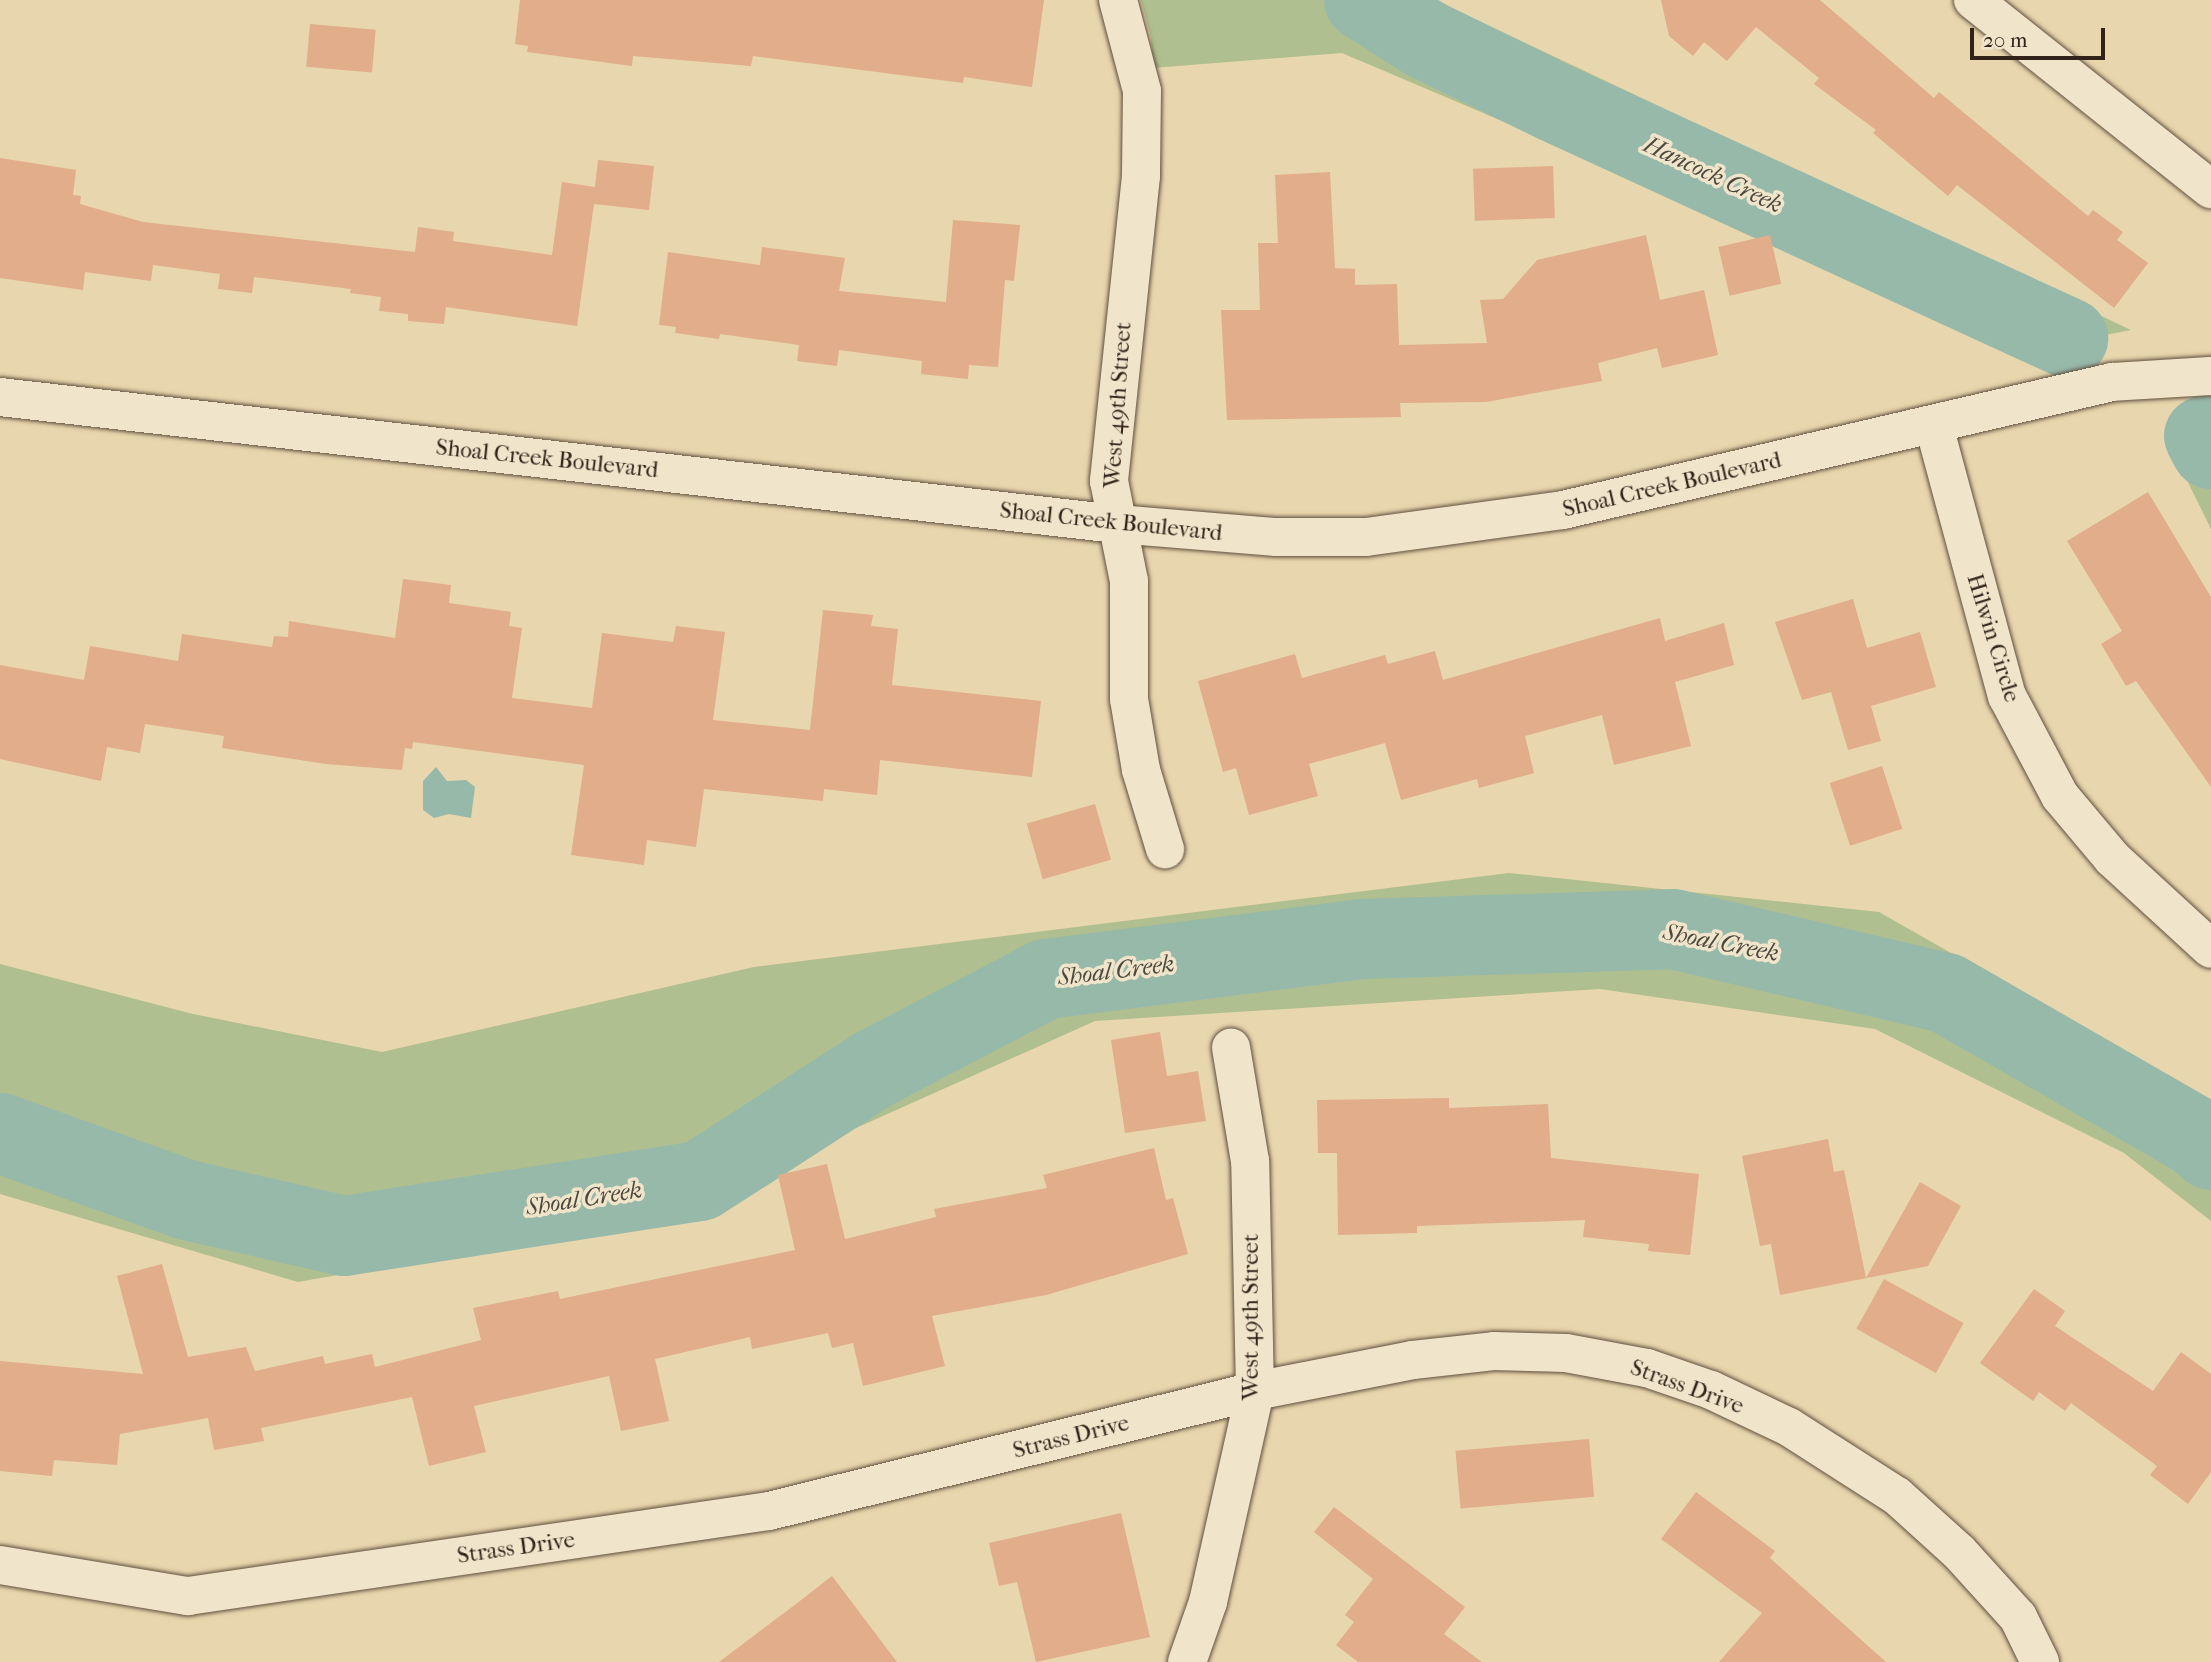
<!DOCTYPE html>
<style>
body{margin:0}
#map{position:relative;width:2211px;height:1662px;overflow:hidden;background:#e8d6ae;font-family:"IM FELL French Canon",serif}
div>[style]{position:absolute}
.green>*{inset:0;background:#afbf8f}
.water>*{inset:0;background:#97b9aa}
.river>*{height:80px;margin:-40px;padding:0 40px;transform-origin:40px;border-radius:40px;background:#97b9aa}
.building>*{inset:0;background:#e1ad8a;transform-origin:0 0}
.roads{filter:drop-shadow(0 0 2px #60503f) drop-shadow(0 0 2px #60503f)}
.street>*{height:38px;margin:-19px;padding:0 19px;transform-origin:19px;border-radius:19px;background:#f0e4ca}
.secondary>*{height:38px;margin:-19px;padding:0 19px;transform-origin:19px;border-radius:19px;background:#f0e4ca}
span{translate:-50% -50%;white-space:nowrap;text-align:center;line-height:1.15;-webkit-text-stroke:7px #f0e4ca;paint-order:stroke}
.street-label{font-size:23px;color:#32231a}
.water-label{font-size:24px;color:#4b483e;font-style:italic}
.scale{position:absolute;left:1970px;top:28px;width:135px;height:32px;box-sizing:border-box;border:4px solid #32231a;border-top:0;padding-left:9px;font-size:21px;line-height:24px;white-space:nowrap;color:#32231a;-webkit-text-stroke:5px #f0e4ca;paint-order:stroke}
</style>
<div id="map">
<div class="green">
<i style="clip-path:polygon(1141px 0,1435px 0,2131px 330px,2014px 353px,1930px 303px,1342px 53px,1153px 68px,1151px 37px)"></i>
<i style="clip-path:polygon(2211px 437px,2211px 529px,2171px 448px)"></i>
<i style="clip-path:polygon(1509px 873px,1879px 912px,2211px 1101px,2211px 1221px,2124px 1153px,1875px 1029px,1600px 989px,1095px 1021px,769px 1167px,692px 1212px,298px 1282px,0 1194px,0 964px,193px 1014px,382px 1052px,754px 967px)"></i>
</div>
<div class="water">
<i style="clip-path:polygon(436px 767px,447px 781px,466px 780px,475px 787px,471px 818px,449px 814px,434px 818px,423px 810px,423px 781px)"></i>
</div>
<div class="river">
<i style="left:1364px;top:0;width:72px;rotate:32.6deg"></i>
<i style="left:1425px;top:39px;width:144px;rotate:26deg"></i>
<i style="left:1554px;top:102px;width:566px;rotate:24.66deg"></i>
<i style="left:2204px;top:436px;width:15px;rotate:62deg"></i>
<i style="left:0;top:1133px;width:199px;rotate:19.7deg"></i>
<i style="left:187px;top:1200px;width:161px;rotate:12.9deg"></i>
<i style="left:344px;top:1236px;width:360px;rotate:-8.8deg"></i>
<i style="left:700px;top:1181px;width:205px;rotate:-32.8deg"></i>
<i style="left:872px;top:1070px;width:196px;rotate:-27.6deg"></i>
<i style="left:1046px;top:979px;width:319px;rotate:-7.2deg"></i>
<i style="left:1362px;top:939px;width:311px;rotate:-1.8deg"></i>
<i style="left:1673px;top:929px;width:280px;rotate:13.2deg"></i>
<i style="left:1946px;top:993px;width:287px;rotate:29.9deg"></i>
<i style="left:2195px;top:1136px;width:21px;rotate:41deg"></i>
</div>
<div class="building">
<i style="clip-path:polygon(520px 0,1044px 0,1032px 87px,964px 77px,963px 83px,753px 56px,751px 66px,633px 56px,632px 66px,527px 52px,528px 46px,515px 44px)"></i>
<i style="clip-path:polygon(1661px 0,1820px 0,1934px 98px,1939px 92px,2088px 216px,2093px 210px,2123px 232px,2117px 240px,2148px 263px,2114px 308px,1957px 185px,1948px 196px,1873px 133px,1876px 130px,1814px 84px,1819px 78px,1756px 27px,1727px 61px,1704px 42px,1693px 56px,1669px 36px)"></i>
<i style="left:310px;top:24px;width:66px;height:43px;rotate:5deg"></i>
<i style="clip-path:polygon(0 158px,76px 170px,73px 195px,81px 196px,80px 204px,143px 222px,415px 252px,418px 227px,454px 232px,453px 241px,552px 255px,562px 182px,595px 187px,598px 160px,654px 166px,649px 210px,594px 204px,577px 326px,446px 307px,444px 324px,408px 321px,408px 314px,379px 311px,381px 297px,350px 293px,351px 289px,254px 277px,252px 293px,218px 289px,220px 274px,153px 265px,151px 281px,85px 272px,83px 290px,0 278px)"></i>
<i style="left:1553px;top:166px;width:52px;height:80px;rotate:88deg"></i>
<i style="clip-path:polygon(1330px 172px,1335px 268px,1355px 269px,1355px 285px,1397px 284px,1399px 345px,1487px 343px,1480px 300px,1503px 299px,1537px 260px,1646px 235px,1660px 300px,1704px 290px,1718px 355px,1662px 368px,1657px 348px,1598px 363px,1602px 381px,1486px 402px,1400px 403px,1401px 417px,1227px 420px,1221px 310px,1260px 310px,1258px 243px,1278px 243px,1275px 175px)"></i>
<i style="clip-path:polygon(953px 220px,1020px 225px,1014px 281px,1005px 280px,998px 367px,969px 365px,968px 379px,921px 374px,922px 361px,839px 350px,837px 366px,797px 361px,799px 345px,720px 334px,719px 339px,675px 333px,676px 327px,659px 325px,668px 252px,760px 265px,762px 247px,845px 258px,839px 291px,946px 302px)"></i>
<i style="left:1770px;top:235px;width:50px;height:53px;rotate:77deg"></i>
<i style="clip-path:polygon(2148px 492px,2211px 597px,2211px 787px,2136px 681px,2126px 686px,2101px 644px,2122px 631px,2067px 541px)"></i>
<i style="clip-path:polygon(403px 579px,451px 585px,449px 603px,511px 612px,509px 626px,522px 628px,512px 698px,592px 708px,602px 633px,673px 642px,676px 626px,725px 632px,713px 720px,810px 730px,823px 610px,873px 615px,871px 626px,898px 629px,892px 685px,1041px 701px,1032px 777px,880px 760px,877px 795px,824px 789px,823px 801px,704px 789px,696px 847px,647px 840px,644px 865px,571px 855px,584px 765px,413px 742px,412px 749px,405px 748px,402px 770px,326px 764px,222px 748px,224px 736px,145px 724px,140px 753px,107px 747px,101px 781px,0 759px,0 665px,84px 680px,90px 646px,178px 661px,182px 634px,272px 647px,274px 636px,288px 637px,289px 621px,395px 638px)"></i>
<i style="clip-path:polygon(1853px 599px,1867px 648px,1920px 632px,1936px 687px,1871px 706px,1881px 741px,1848px 750px,1831px 692px,1802px 700px,1775px 622px)"></i>
<i style="clip-path:polygon(1660px 618px,1665px 641px,1724px 623px,1734px 665px,1675px 682px,1691px 746px,1614px 765px,1602px 715px,1525px 736px,1534px 773px,1479px 788px,1477px 779px,1401px 800px,1385px 743px,1309px 764px,1318px 796px,1249px 815px,1236px 768px,1223px 772px,1198px 681px,1295px 654px,1302px 678px,1385px 655px,1388px 664px,1435px 651px,1443px 680px)"></i>
<i style="left:1882px;top:766px;width:66px;height:55px;rotate:72deg"></i>
<i style="left:1095px;top:804px;width:58px;height:71px;rotate:74deg"></i>
<i style="clip-path:polygon(1160px 1032px,1167px 1076px,1198px 1071px,1206px 1121px,1125px 1133px,1111px 1040px)"></i>
<i style="clip-path:polygon(1449px 1098px,1449px 1108px,1548px 1104px,1551px 1158px,1699px 1174px,1690px 1255px,1648px 1251px,1649px 1244px,1583px 1237px,1585px 1220px,1417px 1226px,1417px 1233px,1338px 1235px,1337px 1153px,1318px 1153px,1317px 1100px)"></i>
<i style="clip-path:polygon(1828px 1139px,1834px 1172px,1844px 1170px,1866px 1278px,1920px 1182px,1961px 1206px,1928px 1266px,1780px 1295px,1771px 1244px,1760px 1246px,1742px 1156px)"></i>
<i style="clip-path:polygon(1154px 1148px,1166px 1200px,1173px 1198px,1188px 1254px,1046px 1295px,932px 1316px,945px 1366px,863px 1386px,853px 1343px,832px 1348px,828px 1333px,752px 1349px,750px 1337px,655px 1359px,669px 1421px,621px 1431px,609px 1376px,474px 1406px,486px 1452px,429px 1466px,412px 1397px,261px 1428px,264px 1441px,214px 1450px,208px 1418px,120px 1434px,117px 1465px,54px 1460px,52px 1476px,0 1471px,0 1361px,143px 1374px,117px 1276px,162px 1264px,188px 1357px,246px 1347px,255px 1371px,323px 1356px,325px 1364px,372px 1354px,375px 1367px,481px 1340px,473px 1308px,558px 1291px,560px 1299px,795px 1250px,778px 1175px,827px 1164px,845px 1239px,936px 1217px,934px 1209px,1047px 1188px,1043px 1175px)"></i>
<i style="left:1884px;top:1279px;width:91px;height:57px;rotate:29deg"></i>
<i style="clip-path:polygon(2034px 1289px,2065px 1311px,2055px 1326px,2153px 1391px,2181px 1352px,2211px 1374px,2211px 1472px,2188px 1504px,2150px 1475px,2157px 1466px,2071px 1403px,2065px 1411px,2039px 1392px,2033px 1401px,1980px 1363px)"></i>
<i style="left:1589px;top:1439px;width:58px;height:134px;rotate:85deg"></i>
<i style="clip-path:polygon(1696px 1492px,1775px 1551px,1770px 1558px,1886px 1662px,1719px 1662px,1762px 1613px,1661px 1539px)"></i>
<i style="clip-path:polygon(1334px 1507px,1465px 1607px,1444px 1634px,1482px 1662px,1358px 1662px,1336px 1645px,1354px 1622px,1345px 1615px,1373px 1579px,1314px 1532px)"></i>
<i style="clip-path:polygon(1121px 1513px,1150px 1637px,1036px 1662px,1017px 1582px,999px 1586px,989px 1543px)"></i>
<i style="clip-path:polygon(832px 1576px,897px 1662px,719px 1662px,796px 1604px)"></i>
</div>
<div class="roads">
<div class="street">
<i style="left:1118px;top:0;width:94px;rotate:75.2deg"></i>
<i style="left:1142px;top:91px;width:85px;rotate:90.7deg"></i>
<i style="left:1141px;top:176px;width:307px;rotate:96deg"></i>
<i style="left:1109px;top:481px;width:102px;rotate:78.7deg"></i>
<i style="left:1129px;top:581px;width:118px;rotate:90deg"></i>
<i style="left:1129px;top:699px;width:72px;rotate:80.4deg"></i>
<i style="left:1141px;top:770px;width:83px;rotate:73.1deg"></i>
<i style="left:1973px;top:0;width:304px;rotate:38.5deg"></i>
<i style="left:1934px;top:426px;width:280px;rotate:74.9deg"></i>
<i style="left:2007px;top:696px;width:113px;rotate:62.1deg"></i>
<i style="left:2060px;top:796px;width:81px;rotate:50deg"></i>
<i style="left:2112px;top:858px;width:134px;rotate:42.6deg"></i>
<i style="left:0;top:1565px;width:191px;rotate:9.4deg"></i>
<i style="left:188px;top:1596px;width:587px;rotate:-8.32deg"></i>
<i style="left:769px;top:1511px;width:501px;rotate:-13.87deg"></i>
<i style="left:1255px;top:1391px;width:161px;rotate:-11.1deg"></i>
<i style="left:1413px;top:1360px;width:81px;rotate:-6.3deg"></i>
<i style="left:1494px;top:1351px;width:72px;rotate:1.6deg"></i>
<i style="left:1566px;top:1353px;width:82px;rotate:10.5deg"></i>
<i style="left:1647px;top:1368px;width:68px;rotate:19deg"></i>
<i style="left:1711px;top:1390px;width:86px;rotate:25.4deg"></i>
<i style="left:1789px;top:1427px;width:128px;rotate:32.6deg"></i>
<i style="left:1897px;top:1496px;width:84px;rotate:42.1deg"></i>
<i style="left:1959px;top:1552px;width:88px;rotate:47.8deg"></i>
<i style="left:2018px;top:1617px;width:50px;rotate:63.9deg"></i>
<i style="left:1187px;top:1662px;width:64px;rotate:-70.7deg"></i>
<i style="left:1208px;top:1602px;width:216px;rotate:-77.4deg"></i>
<i style="left:1255px;top:1391px;width:230px;rotate:-91.2deg"></i>
<i style="left:1250px;top:1161px;width:115px;rotate:-99.5deg"></i>
</div>
<div class="secondary">
<i style="left:0;top:397px;width:1124px;rotate:6.49deg"></i>
<i style="left:1117px;top:524px;width:160px;rotate:4.7deg"></i>
<i style="left:1276px;top:537px;width:90px"></i>
<i style="left:1366px;top:537px;width:199px;rotate:-7.8deg"></i>
<i style="left:1563px;top:510px;width:564px;rotate:-13.12deg"></i>
<i style="left:2112px;top:382px;width:99px;rotate:-3.5deg"></i>
</div>
</div>
<div class="street-label">
<span style="left:1118px;top:405px;rotate:-86deg">West 49th Street</span>
<span style="left:547px;top:459px;rotate:6deg">Shoal Creek Boulevard</span>
<span style="left:1672px;top:485px;rotate:-13deg">Shoal Creek Boulevard</span>
<span style="left:1111px;top:522px;rotate:6deg">Shoal Creek Boulevard</span>
<span style="left:1993px;top:638px;rotate:73deg">Hilwin Circle</span>
<span style="left:1251px;top:1317px;rotate:-90deg">West 49th Street</span>
<span style="left:1687px;top:1387px;rotate:20deg">Strass Drive</span>
<span style="left:1071px;top:1437px;rotate:-14deg">Strass Drive</span>
<span style="left:516px;top:1548px;rotate:-8deg">Strass Drive</span>
</div>
<div class="water-label">
<span style="left:1713px;top:175px;rotate:25deg">Hancock Creek</span>
<span style="left:1721px;top:943px;rotate:11deg">Shoal Creek</span>
<span style="left:1116px;top:971px;rotate:-7deg">Shoal Creek</span>
<span style="left:584px;top:1199px;rotate:-9deg">Shoal Creek</span>
</div>
<div class="scale">20 m</div>
</div>
